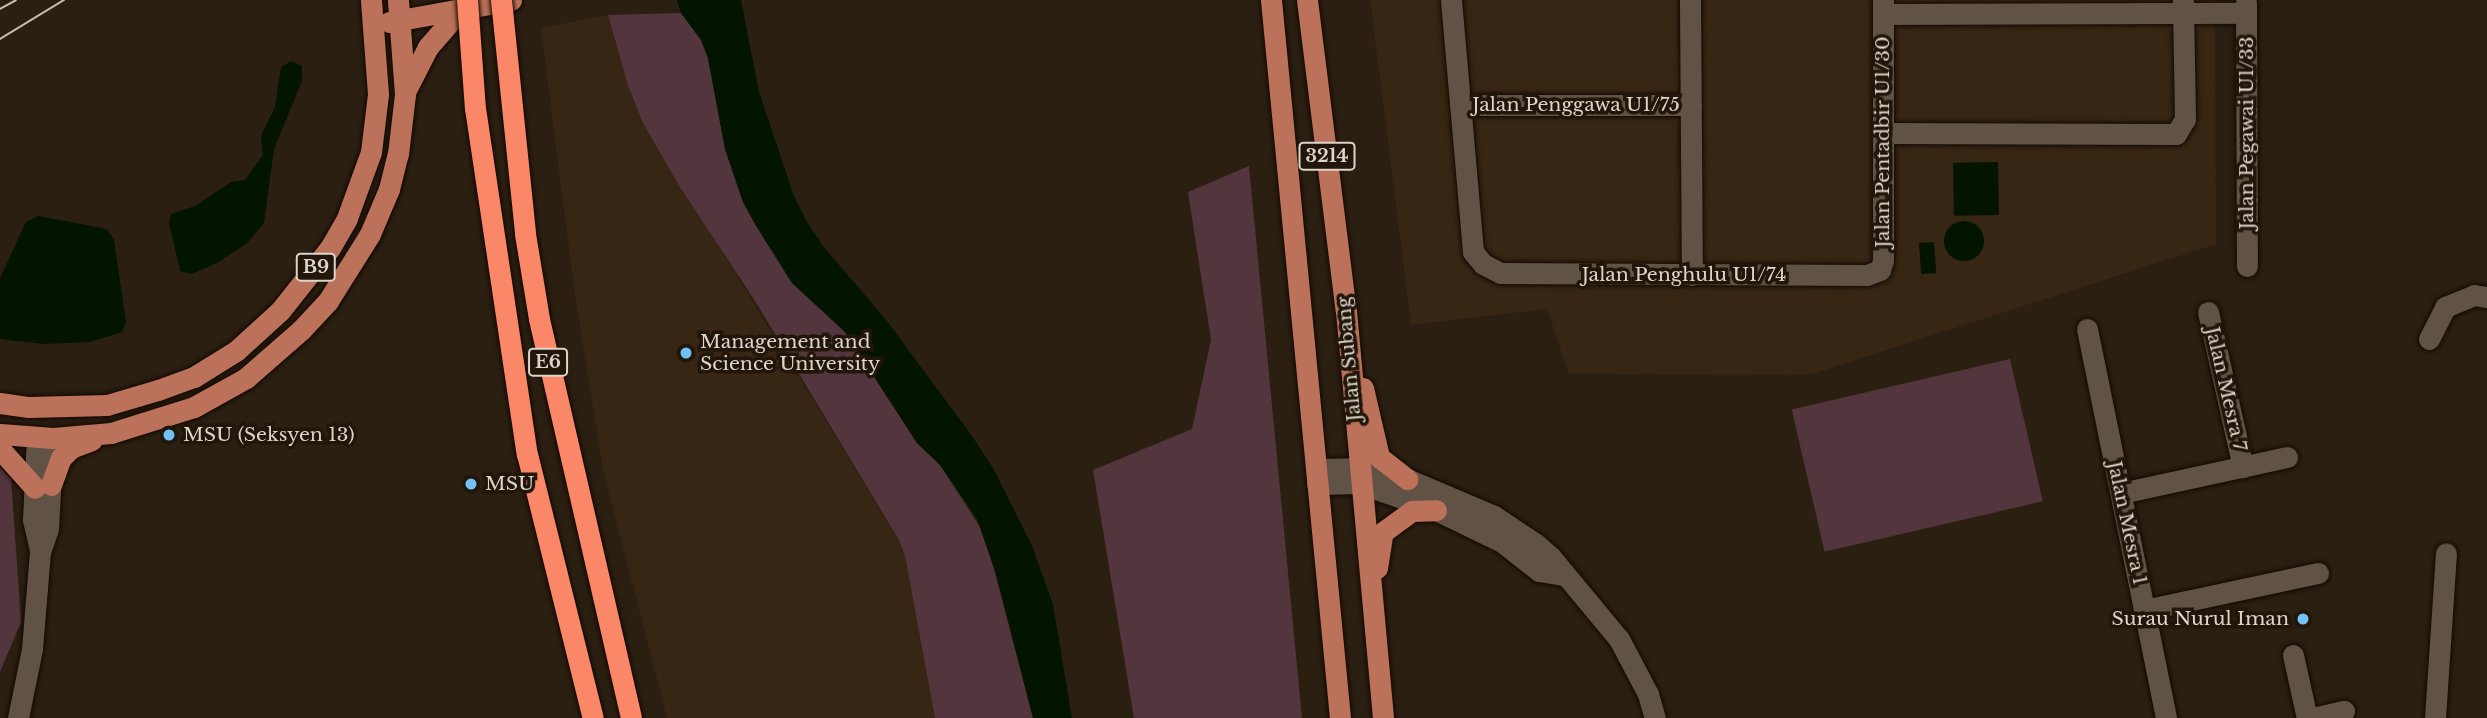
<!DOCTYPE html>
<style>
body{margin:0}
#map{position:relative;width:2487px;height:718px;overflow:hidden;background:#2b1f12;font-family:"Libre Baskerville",serif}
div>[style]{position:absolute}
.built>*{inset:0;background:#362613}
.green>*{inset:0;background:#53363d;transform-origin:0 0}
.water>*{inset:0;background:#031400;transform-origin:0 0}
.round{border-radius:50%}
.roads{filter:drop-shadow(0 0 2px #130901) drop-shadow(0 0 2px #130901)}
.minor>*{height:21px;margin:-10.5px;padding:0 10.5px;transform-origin:10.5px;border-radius:10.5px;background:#605345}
.major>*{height:21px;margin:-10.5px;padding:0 10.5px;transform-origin:10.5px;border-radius:10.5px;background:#bc725a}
.tram>*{height:2px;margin:-1px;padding:0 1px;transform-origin:1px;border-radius:1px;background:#c5beb4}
.bridges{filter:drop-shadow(0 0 2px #130901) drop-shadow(0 0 2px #130901)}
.highway-bridge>*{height:21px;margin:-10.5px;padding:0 10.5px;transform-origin:10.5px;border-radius:10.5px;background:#f98768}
.dots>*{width:19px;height:19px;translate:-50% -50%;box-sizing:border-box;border:4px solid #211609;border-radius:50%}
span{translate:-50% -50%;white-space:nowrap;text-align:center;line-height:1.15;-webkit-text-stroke:7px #211609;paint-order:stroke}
.shield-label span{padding:2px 5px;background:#211609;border:2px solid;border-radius:5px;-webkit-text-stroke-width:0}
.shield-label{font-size:18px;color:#dcd5cc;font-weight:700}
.street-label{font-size:19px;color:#dcd5cc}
.poi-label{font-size:19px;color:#dcd5cc}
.left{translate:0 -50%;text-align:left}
.right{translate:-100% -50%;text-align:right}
</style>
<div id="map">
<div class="built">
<i style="clip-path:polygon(1370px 0,2215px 0,2216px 244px,1809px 375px,1569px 374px,1547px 309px,1411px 325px)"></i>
<i style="clip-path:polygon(608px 15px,628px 86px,643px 123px,899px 540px,905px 556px,935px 718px,667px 718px,603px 469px,575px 296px,541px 28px)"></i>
</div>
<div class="green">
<i style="clip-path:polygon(681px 13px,701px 40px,708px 58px,725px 149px,743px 202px,755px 224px,792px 283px,845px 332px,917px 443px,940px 465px,985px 535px,1033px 718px,935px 718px,905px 556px,899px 540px,755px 301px,680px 187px,643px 123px,628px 86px,608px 15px)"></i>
<i style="clip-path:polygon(1249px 166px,1302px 718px,1134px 718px,1093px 470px,1192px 429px,1211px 340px,1188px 192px)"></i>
<i style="left:2010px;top:359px;width:146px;height:224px;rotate:77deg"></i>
<i style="clip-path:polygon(0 467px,11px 479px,21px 622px,0 672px)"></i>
</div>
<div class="water">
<i style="clip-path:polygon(677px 0,741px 0,759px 92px,794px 196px,807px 222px,823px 246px,887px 321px,972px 436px,993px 468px,1032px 546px,1053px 604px,1072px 718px,1033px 718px,996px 574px,977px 519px,940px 465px,917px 443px,845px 332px,792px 283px,755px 224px,743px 202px,725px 149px,708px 58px,701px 40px,681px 13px)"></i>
<i style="clip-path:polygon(291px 61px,302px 66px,302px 81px,274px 149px,264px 223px,247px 243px,217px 263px,192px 274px,180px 271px,169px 223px,171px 214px,195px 206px,231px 182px,245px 180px,263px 155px,261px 135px,275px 107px,281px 67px)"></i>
<i style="left:1998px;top:162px;width:53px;height:45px;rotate:89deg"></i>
<i style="clip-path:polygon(38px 216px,107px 229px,114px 240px,126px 322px,122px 332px,90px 342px,44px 344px,0 339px,0 278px,26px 222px)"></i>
<i class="round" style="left:1944px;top:221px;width:40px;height:40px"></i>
<i style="left:1934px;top:242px;width:31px;height:15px;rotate:86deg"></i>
</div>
<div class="roads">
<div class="minor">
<i style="left:1451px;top:0;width:253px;rotate:85deg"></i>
<i style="left:1473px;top:252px;width:16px;rotate:50deg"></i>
<i style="left:1483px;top:264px;width:20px;rotate:27deg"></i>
<i style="left:1501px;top:273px;width:366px;rotate:0.3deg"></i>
<i style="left:1867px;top:275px;width:14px;rotate:-21deg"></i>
<i style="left:1880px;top:270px;width:10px;rotate:-73deg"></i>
<i style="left:1883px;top:260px;width:260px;rotate:-90deg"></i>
<i style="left:1690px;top:0;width:275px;rotate:89.6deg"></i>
<i style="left:2246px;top:2px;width:264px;rotate:89.8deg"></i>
<i style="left:1883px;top:14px;width:363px;rotate:-0.2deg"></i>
<i style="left:1460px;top:105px;width:231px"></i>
<i style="left:1883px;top:133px;width:293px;rotate:0.2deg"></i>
<i style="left:2176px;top:134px;width:17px;rotate:-59deg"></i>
<i style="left:2185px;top:119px;width:119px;rotate:-91deg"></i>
<i style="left:2208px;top:312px;width:159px;rotate:77.3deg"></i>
<i style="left:2087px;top:329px;width:397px;rotate:78.5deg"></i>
<i style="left:2429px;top:339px;width:36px;rotate:-63deg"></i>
<i style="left:2445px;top:307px;width:31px;rotate:-22deg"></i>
<i style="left:2474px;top:295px;width:13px;rotate:9deg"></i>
<i style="left:37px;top:437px;width:83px;rotate:92.8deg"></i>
<i style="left:33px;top:520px;width:31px;rotate:77deg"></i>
<i style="left:1316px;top:469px;width:56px;rotate:-1deg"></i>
<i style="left:1372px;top:468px;width:37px;rotate:17deg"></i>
<i style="left:1407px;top:479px;width:95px;rotate:23deg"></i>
<i style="left:1494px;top:516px;width:50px;rotate:33.7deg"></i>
<i style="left:1536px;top:544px;width:18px;rotate:41deg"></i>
<i style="left:1550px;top:556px;width:108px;rotate:50.3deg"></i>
<i style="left:1619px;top:639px;width:62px;rotate:62.2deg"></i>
<i style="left:1648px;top:694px;width:25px;rotate:74deg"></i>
<i style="left:1317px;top:484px;width:42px;rotate:-1.4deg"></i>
<i style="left:1359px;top:483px;width:82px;rotate:19.3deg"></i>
<i style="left:1436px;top:510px;width:73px;rotate:25.9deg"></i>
<i style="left:1502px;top:542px;width:47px;rotate:38.1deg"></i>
<i style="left:1539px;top:571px;width:24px;rotate:9deg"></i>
<i style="left:2121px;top:493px;width:170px;rotate:-12.2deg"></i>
<i style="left:2144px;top:610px;width:178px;rotate:-12deg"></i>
<i style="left:2293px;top:655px;width:65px;rotate:77.5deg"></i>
<i style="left:18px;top:718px;width:70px;rotate:-78.5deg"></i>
<i style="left:32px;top:649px;width:97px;rotate:-85.3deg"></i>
<i style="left:40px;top:552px;width:24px;rotate:-71deg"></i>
<i style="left:48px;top:529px;width:91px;rotate:-86.9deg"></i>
<i style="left:2313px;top:718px;width:32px;rotate:-13deg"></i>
<i style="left:2435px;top:718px;width:165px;rotate:-86.2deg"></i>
</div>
<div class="major">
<i style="left:1271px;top:0;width:721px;rotate:84.51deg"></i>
<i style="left:1307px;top:0;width:313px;rotate:82.9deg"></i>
<i style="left:1346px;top:311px;width:409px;rotate:84.8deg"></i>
<i style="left:389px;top:22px;width:124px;rotate:-10.2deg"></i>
<i style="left:406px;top:90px;width:48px;rotate:-62.9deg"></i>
<i style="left:428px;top:47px;width:50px;rotate:-49deg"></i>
<i style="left:1363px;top:388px;width:71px;rotate:76.9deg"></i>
<i style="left:1379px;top:457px;width:36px;rotate:38deg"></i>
<i style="left:0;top:403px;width:29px;rotate:8deg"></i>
<i style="left:29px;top:407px;width:78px;rotate:-1.5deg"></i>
<i style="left:107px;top:405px;width:53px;rotate:-16.4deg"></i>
<i style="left:158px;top:390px;width:38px;rotate:-20deg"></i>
<i style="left:194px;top:377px;width:49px;rotate:-31.8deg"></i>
<i style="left:236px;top:351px;width:59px;rotate:-42.3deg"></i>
<i style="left:280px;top:311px;width:80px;rotate:-51.6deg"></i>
<i style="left:330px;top:248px;width:34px;rotate:-60deg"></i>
<i style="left:347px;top:218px;width:70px;rotate:-70deg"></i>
<i style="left:371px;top:152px;width:58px;rotate:-83.1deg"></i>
<i style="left:378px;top:94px;width:94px;rotate:-94.3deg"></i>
<i style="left:0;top:434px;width:53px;rotate:4.3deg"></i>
<i style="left:53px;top:438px;width:58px;rotate:-4.9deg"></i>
<i style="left:111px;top:433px;width:87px;rotate:-17.4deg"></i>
<i style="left:194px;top:407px;width:60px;rotate:-29.1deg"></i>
<i style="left:246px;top:378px;width:73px;rotate:-41.1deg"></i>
<i style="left:301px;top:330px;width:40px;rotate:-47deg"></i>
<i style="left:328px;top:301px;width:79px;rotate:-57.9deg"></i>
<i style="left:370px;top:234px;width:49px;rotate:-67.1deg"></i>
<i style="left:389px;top:189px;width:36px;rotate:-76deg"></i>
<i style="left:398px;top:154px;width:60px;rotate:-83.3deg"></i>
<i style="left:405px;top:94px;width:94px;rotate:-94.3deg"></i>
<i style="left:0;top:449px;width:52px;rotate:48.1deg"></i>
<i style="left:51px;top:485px;width:29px;rotate:-70deg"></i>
<i style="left:61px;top:458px;width:14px;rotate:-45deg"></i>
<i style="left:71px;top:448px;width:22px;rotate:-21deg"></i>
<i style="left:1377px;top:568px;width:36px;rotate:-81deg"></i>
<i style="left:1383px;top:532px;width:36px;rotate:-36deg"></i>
<i style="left:1412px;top:511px;width:24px;rotate:-2deg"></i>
</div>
</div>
<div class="tram">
<i style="left:0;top:9px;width:18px;rotate:-29deg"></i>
<i style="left:0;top:39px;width:75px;rotate:-31.4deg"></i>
</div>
<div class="bridges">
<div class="highway-bridge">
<i style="left:467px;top:0;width:108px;rotate:85.8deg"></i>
<i style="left:475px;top:108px;width:350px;rotate:81.5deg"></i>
<i style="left:527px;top:454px;width:272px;rotate:76deg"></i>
<i style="left:501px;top:0;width:235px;rotate:84.1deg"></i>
<i style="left:525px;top:234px;width:86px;rotate:80.6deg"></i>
<i style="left:539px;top:319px;width:409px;rotate:77deg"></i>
</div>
</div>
<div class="dots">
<i style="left:686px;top:353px;background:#72c1f5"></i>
<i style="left:169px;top:435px;background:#72c1f5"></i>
<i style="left:471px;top:484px;background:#72c1f5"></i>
<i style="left:2303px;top:619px;background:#72c1f5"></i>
</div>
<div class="shield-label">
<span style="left:1327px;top:156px">3214</span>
<span style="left:316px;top:267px">B9</span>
<span style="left:548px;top:362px">E6</span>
</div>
<div class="street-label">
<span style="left:1576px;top:105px">Jalan Penggawa U1/75</span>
<span style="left:2247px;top:133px;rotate:-90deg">Jalan Pegawai U1/33</span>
<span style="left:1883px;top:142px;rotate:-90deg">Jalan Pentadbir U1/30</span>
<span style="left:1684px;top:275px">Jalan Penghulu U1/74</span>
<span style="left:1349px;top:359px;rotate:-95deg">Jalan Subang</span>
<span style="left:2226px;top:389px;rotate:77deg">Jalan Mesra 7</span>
<span style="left:2127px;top:523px;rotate:78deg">Jalan Mesra 1</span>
</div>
<div class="poi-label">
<span class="left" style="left:700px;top:353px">Management and<br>Science University</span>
<span class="left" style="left:183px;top:435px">MSU (Seksyen 13)</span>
<span class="left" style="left:485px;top:484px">MSU</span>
<span class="right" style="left:2289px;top:619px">Surau Nurul Iman</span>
</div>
</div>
